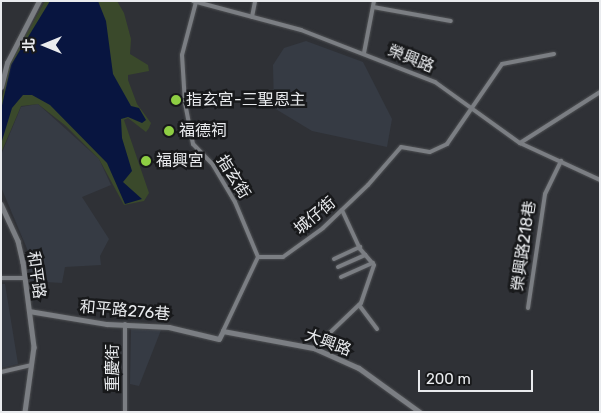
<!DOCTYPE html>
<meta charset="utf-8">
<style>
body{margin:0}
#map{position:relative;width:601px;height:413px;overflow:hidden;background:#2f3136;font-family:Rubik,"Noto Sans TC",sans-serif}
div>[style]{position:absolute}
.built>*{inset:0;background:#363b44}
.green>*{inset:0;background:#3a492b}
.water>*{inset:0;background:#081540}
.roads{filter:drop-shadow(0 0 1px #4e5053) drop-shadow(0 0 1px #4e5053)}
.minor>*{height:4px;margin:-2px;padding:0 2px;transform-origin:2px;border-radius:2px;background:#7b7e83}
.tertiary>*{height:4.5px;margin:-2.25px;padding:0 2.25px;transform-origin:2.25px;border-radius:2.25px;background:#7b7e83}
.dots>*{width:14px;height:14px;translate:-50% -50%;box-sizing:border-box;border:2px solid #18191b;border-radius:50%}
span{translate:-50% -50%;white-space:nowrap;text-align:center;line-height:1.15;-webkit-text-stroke:5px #18191b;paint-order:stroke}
.street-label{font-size:16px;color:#e9ebee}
.poi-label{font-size:16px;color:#e9ebee}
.left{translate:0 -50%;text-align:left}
.frame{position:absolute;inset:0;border:2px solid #e9ebee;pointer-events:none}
.north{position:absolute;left:20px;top:20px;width:50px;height:50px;-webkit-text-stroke:4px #18191b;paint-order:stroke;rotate:270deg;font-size:14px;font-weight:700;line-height:20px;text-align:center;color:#e9ebee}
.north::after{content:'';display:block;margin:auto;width:18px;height:22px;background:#e9ebee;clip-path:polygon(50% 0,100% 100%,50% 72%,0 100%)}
.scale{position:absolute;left:418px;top:370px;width:115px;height:22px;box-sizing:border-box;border:2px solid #e9ebee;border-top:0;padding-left:6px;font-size:15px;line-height:18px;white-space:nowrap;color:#e9ebee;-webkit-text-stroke:4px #18191b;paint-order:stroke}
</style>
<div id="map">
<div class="built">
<i style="clip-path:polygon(306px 41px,363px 62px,392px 119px,387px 147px,312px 131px,274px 108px,273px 65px,284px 48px)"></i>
<i style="clip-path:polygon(38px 104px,99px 159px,111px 185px,82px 197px,109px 239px,100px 256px,101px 265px,65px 267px,62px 283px,30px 281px,28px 251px,1px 187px,1px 155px,21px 107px)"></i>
<i style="clip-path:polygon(1px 284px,5px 284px,18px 364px,1px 368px)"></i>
<i style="clip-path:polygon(131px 329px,161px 330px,139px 386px,130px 384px)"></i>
</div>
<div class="green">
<i style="clip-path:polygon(45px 1px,117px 1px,124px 13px,131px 39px,130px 54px,148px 65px,149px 71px,128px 75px,128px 80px,137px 104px,151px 123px,149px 128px,146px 132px,128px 118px,124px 120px,149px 193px,144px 201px,124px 205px,99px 159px,66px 126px,38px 104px,21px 106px,1px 153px,1px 103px,10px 64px)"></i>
</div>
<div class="water">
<i style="clip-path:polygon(50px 1px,98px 1px,106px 21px,113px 74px,131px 106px,139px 108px,146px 120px,142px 123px,128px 117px,121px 119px,122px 138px,132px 171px,123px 182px,142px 199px,125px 204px,107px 163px,50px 105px,32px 95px,23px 95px,12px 108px,1px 144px,1px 110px,11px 65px)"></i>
</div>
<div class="roads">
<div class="minor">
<i style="left:193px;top:1px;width:112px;rotate:15deg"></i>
<i style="left:301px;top:30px;width:144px;rotate:21.2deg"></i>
<i style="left:435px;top:82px;width:105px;rotate:35.7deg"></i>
<i style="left:520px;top:143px;width:88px;rotate:24.8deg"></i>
<i style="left:196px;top:2px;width:55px;rotate:104.8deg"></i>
<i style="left:182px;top:55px;width:48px;rotate:86.4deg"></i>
<i style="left:185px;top:103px;width:42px;rotate:79deg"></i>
<i style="left:193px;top:144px;width:29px;rotate:46deg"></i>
<i style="left:213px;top:165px;width:43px;rotate:59.3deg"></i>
<i style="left:235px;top:202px;width:60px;rotate:67.3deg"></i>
<i style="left:258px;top:257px;width:82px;rotate:115.3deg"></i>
<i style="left:373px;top:7px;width:79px;rotate:10.2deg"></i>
<i style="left:252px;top:17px;width:16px;rotate:-79deg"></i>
<i style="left:364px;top:53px;width:53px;rotate:-79.1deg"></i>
<i style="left:520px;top:143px;width:95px;rotate:-32.5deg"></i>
<i style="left:258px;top:257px;width:25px"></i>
<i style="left:283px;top:257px;width:49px;rotate:-35.9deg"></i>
<i style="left:323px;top:228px;width:62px;rotate:-43.7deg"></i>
<i style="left:368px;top:185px;width:50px;rotate:-49deg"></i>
<i style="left:401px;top:147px;width:29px;rotate:10deg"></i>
<i style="left:430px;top:152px;width:19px;rotate:-25deg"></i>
<i style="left:447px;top:144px;width:97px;rotate:-55.5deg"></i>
<i style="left:502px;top:64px;width:53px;rotate:-10.9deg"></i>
<i style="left:334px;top:259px;width:29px;rotate:-25deg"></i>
<i style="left:338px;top:267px;width:30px;rotate:-24deg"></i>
<i style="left:341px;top:277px;width:35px;rotate:-24deg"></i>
<i style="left:359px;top:305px;width:30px;rotate:53deg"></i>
<i style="left:528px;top:308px;width:115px;rotate:-81.5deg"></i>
<i style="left:545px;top:194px;width:37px;rotate:-64deg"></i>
<i style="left:314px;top:348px;width:65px;rotate:-43.8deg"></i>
<i style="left:361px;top:303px;width:40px;rotate:-71.1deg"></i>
<i style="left:374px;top:265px;width:21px;rotate:-131deg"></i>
<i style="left:360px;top:249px;width:43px;rotate:-114.8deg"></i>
<i style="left:1px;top:372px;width:31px;rotate:-13deg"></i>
<i style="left:125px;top:412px;width:88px;rotate:-90deg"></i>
</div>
<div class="tertiary">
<i style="left:1px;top:87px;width:25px;rotate:-76deg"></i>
<i style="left:7px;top:63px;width:70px;rotate:-62.7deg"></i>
<i style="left:1px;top:204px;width:41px;rotate:65.3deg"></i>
<i style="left:18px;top:241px;width:22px;rotate:77deg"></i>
<i style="left:23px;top:262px;width:86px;rotate:82.6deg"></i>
<i style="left:34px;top:347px;width:66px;rotate:97.9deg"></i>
<i style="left:1px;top:278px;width:24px"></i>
<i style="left:29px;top:311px;width:79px;rotate:9.5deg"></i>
<i style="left:107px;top:324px;width:62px;rotate:2.8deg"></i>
<i style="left:169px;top:327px;width:51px;rotate:13.5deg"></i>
<i style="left:219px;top:339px;width:9px;rotate:-63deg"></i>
<i style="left:223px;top:331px;width:93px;rotate:10.6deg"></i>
<i style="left:314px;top:348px;width:49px;rotate:24deg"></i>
<i style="left:359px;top:368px;width:75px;rotate:35.8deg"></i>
</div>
</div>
<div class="dots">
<i style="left:176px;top:100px;background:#8ece43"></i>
<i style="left:169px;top:131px;background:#8ece43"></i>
<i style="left:146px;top:161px;background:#8ece43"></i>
</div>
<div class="street-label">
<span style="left:411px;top:59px;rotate:22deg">榮興路</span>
<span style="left:233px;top:177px;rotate:58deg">指玄街</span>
<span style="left:315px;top:216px;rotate:-40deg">城仔街</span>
<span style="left:524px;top:246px;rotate:-82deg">榮興路218巷</span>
<span style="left:36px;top:275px;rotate:82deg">和平路</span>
<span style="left:125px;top:311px;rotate:5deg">和平路276巷</span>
<span style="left:328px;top:343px;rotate:20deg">大興路</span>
<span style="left:113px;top:368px;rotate:-90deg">重慶街</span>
</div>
<div class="poi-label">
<span class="left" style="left:186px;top:100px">指玄宮-三聖恩主</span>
<span class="left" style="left:179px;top:131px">福德祠</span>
<span class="left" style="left:156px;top:161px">福興宮</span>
</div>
<div class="frame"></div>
<div class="north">北</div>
<div class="scale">200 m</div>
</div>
